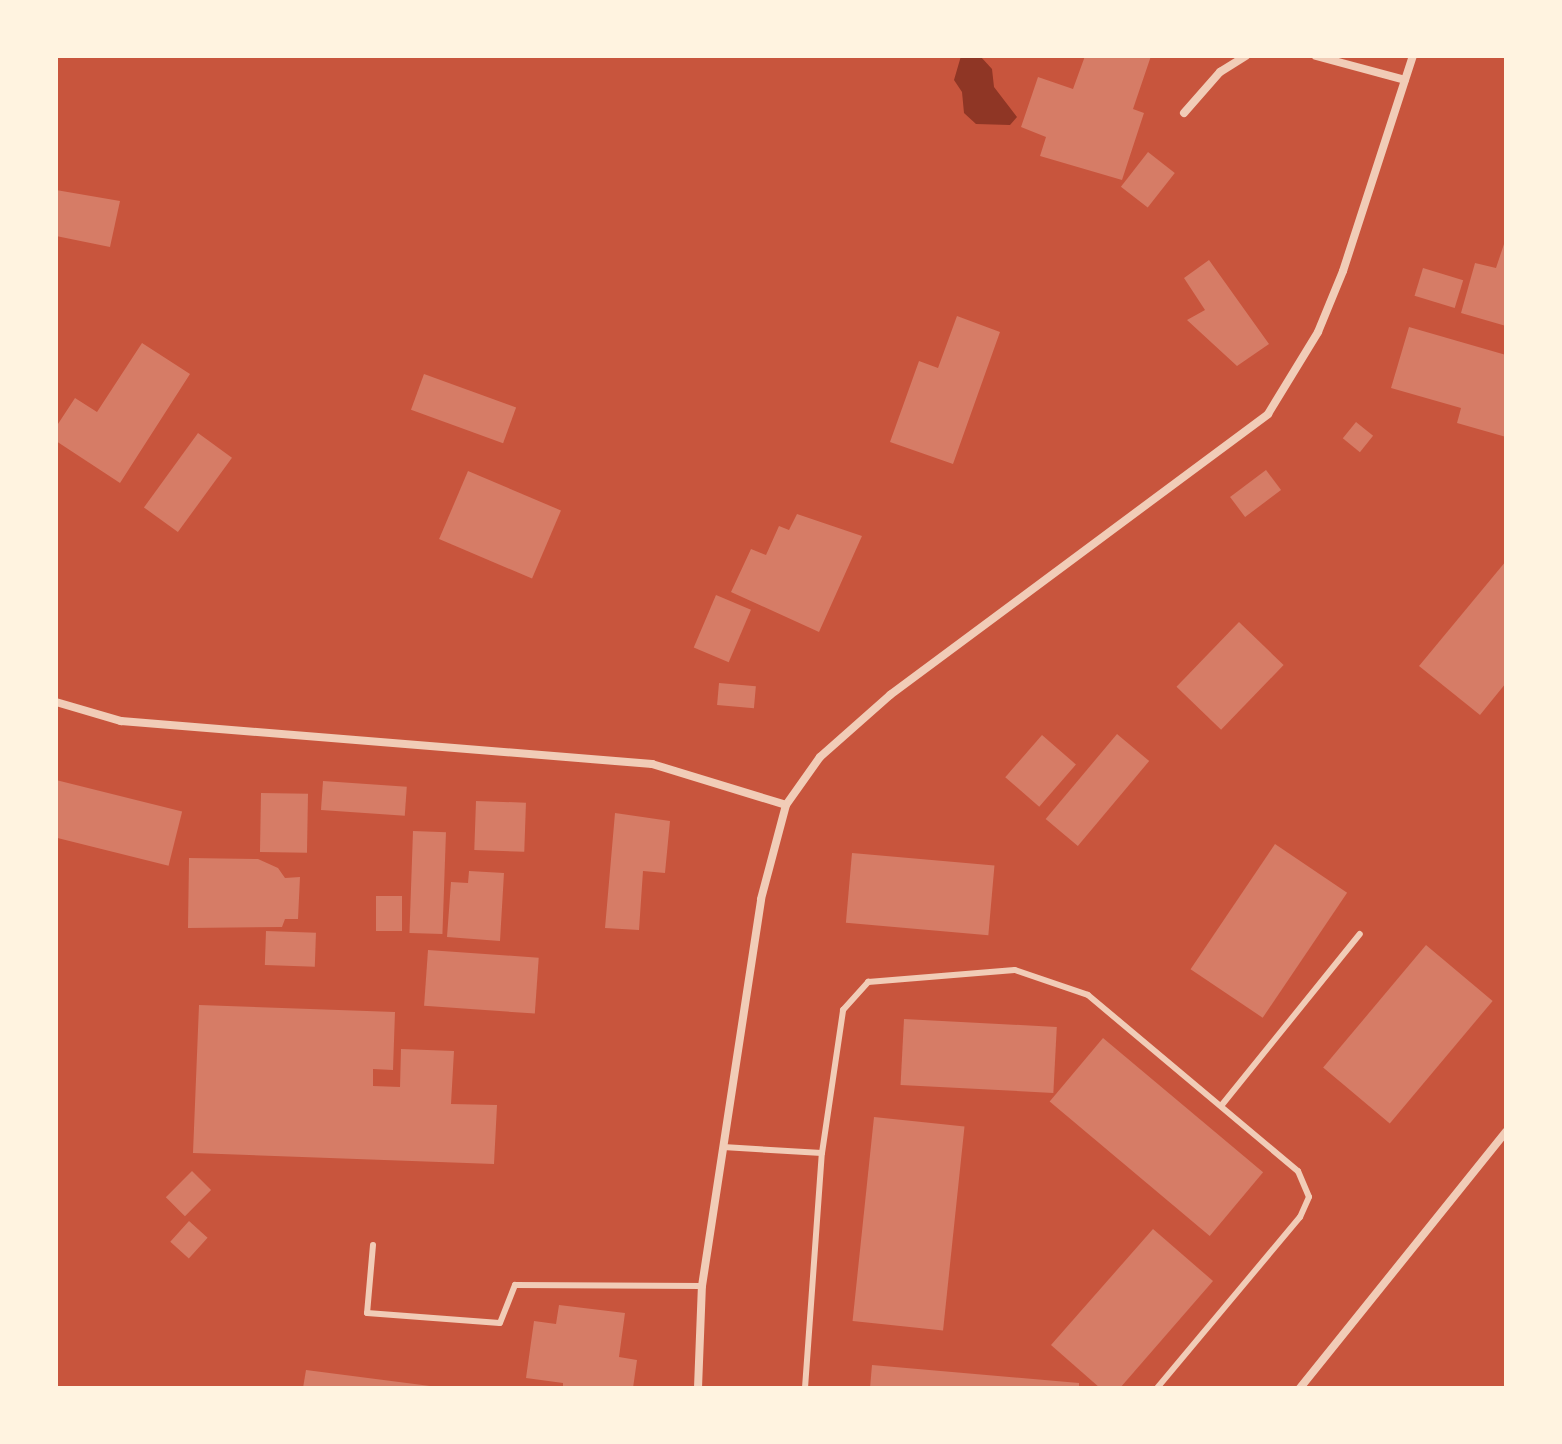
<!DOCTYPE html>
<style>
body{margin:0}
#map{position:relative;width:1562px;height:1444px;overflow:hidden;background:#c8553d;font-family:Cabin,sans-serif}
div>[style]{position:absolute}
.water>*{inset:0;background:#8f3625}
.building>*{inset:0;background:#d67c66;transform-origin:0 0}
.service>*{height:6px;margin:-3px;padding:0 3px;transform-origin:3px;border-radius:3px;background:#f1ccb7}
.minor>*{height:8px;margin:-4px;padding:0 4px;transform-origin:4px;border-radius:4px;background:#f1ccb7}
span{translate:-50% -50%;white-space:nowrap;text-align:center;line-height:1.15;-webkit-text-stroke:6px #fff3e0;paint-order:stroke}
.frame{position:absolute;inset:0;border:58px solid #fff3e0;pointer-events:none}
</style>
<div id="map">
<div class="water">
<i style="clip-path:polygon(961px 56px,981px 57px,992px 69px,994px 87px,1017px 117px,1010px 125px,976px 124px,964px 113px,962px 92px,954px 80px)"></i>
</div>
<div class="building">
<i style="clip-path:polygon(1085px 56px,1151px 56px,1133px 109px,1144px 113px,1122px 180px,1040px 156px,1046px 137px,1021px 127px,1038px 77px,1073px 89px)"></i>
<i style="left:1148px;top:152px;width:34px;height:44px;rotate:38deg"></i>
<i style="clip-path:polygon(56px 190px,120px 201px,110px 247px,56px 236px)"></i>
<i style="clip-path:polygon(1506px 238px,1506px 326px,1461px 313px,1475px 263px,1496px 268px)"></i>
<i style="clip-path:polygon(1209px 260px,1269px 344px,1237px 366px,1187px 320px,1205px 310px,1184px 278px)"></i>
<i style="left:1423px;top:268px;width:42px;height:29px;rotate:17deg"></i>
<i style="clip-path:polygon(957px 316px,1000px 332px,953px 464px,890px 442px,919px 361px,938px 368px)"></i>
<i style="clip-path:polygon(1409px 327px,1506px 355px,1506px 437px,1457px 423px,1461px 408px,1391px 388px)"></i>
<i style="clip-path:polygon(142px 343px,190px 374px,120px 483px,56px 441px,56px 427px,75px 398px,97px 412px)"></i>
<i style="left:424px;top:374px;width:98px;height:38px;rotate:20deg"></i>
<i style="left:1356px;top:422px;width:22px;height:21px;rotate:39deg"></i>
<i style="left:198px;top:433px;width:42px;height:92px;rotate:36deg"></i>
<i style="left:1266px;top:470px;width:25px;height:45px;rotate:53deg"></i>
<i style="left:468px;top:471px;width:101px;height:74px;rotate:23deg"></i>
<i style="clip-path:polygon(797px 514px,862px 536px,819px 632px,731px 592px,751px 549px,766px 555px,779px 526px,789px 530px)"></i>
<i style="clip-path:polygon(1506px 561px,1506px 683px,1480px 715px,1419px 666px)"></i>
<i style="left:716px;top:595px;width:38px;height:57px;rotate:23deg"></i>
<i style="left:1239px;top:622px;width:62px;height:90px;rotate:44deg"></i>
<i style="left:719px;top:683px;width:37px;height:22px;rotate:5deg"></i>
<i style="left:1117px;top:734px;width:42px;height:111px;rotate:40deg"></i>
<i style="left:1042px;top:735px;width:45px;height:56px;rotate:41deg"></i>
<i style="left:56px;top:780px;width:130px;height:56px;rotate:14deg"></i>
<i style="left:323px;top:781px;width:84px;height:29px;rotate:4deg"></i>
<i style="left:261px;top:793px;width:47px;height:59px;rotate:1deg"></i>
<i style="left:476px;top:801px;width:50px;height:49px;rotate:2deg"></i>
<i style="clip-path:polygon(615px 813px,670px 821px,665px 873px,643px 871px,639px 930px,605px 928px)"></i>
<i style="left:413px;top:831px;width:33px;height:102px;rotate:2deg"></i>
<i style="left:1275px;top:844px;width:87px;height:151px;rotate:34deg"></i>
<i style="left:852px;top:853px;width:143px;height:70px;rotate:5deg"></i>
<i style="clip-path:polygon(189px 858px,258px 859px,278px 868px,285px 878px,300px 877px,298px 919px,285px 919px,282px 927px,188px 928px)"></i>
<i style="clip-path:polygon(469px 871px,504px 873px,500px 941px,447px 937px,451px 882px,468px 883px)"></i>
<i style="left:376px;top:896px;width:26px;height:35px"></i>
<i style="left:266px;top:931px;width:50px;height:34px;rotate:2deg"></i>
<i style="left:1426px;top:945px;width:87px;height:160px;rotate:40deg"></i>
<i style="left:428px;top:950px;width:111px;height:56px;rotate:4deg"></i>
<i style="clip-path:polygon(199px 1005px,395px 1012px,393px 1070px,373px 1069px,373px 1086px,400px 1087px,401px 1049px,454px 1051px,451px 1104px,497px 1105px,494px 1164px,193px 1153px)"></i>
<i style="left:904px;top:1019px;width:153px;height:66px;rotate:3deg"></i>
<i style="left:1103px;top:1038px;width:209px;height:83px;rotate:40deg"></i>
<i style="left:874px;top:1117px;width:91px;height:205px;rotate:6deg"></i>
<i style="left:192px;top:1171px;width:27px;height:37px;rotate:45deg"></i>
<i style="left:189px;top:1221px;width:25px;height:28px;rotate:42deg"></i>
<i style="clip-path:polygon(1153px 1229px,1213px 1281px,1120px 1388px,1100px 1388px,1051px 1345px)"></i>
<i style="clip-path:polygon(559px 1305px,625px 1313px,619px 1357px,637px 1360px,633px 1388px,563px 1388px,563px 1383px,526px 1378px,534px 1321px,556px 1324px)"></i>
<i style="clip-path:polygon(872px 1365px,1079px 1383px,1079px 1388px,870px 1388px)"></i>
<i style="clip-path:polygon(306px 1370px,430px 1386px,430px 1388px,303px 1388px)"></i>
</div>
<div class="service">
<i style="left:1221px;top:1106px;width:221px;rotate:-51.1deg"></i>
<i style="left:723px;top:1147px;width:99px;rotate:3.5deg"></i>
<i style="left:373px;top:1245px;width:68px;rotate:95deg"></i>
<i style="left:367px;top:1313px;width:133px;rotate:4.3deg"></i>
<i style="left:500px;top:1323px;width:41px;rotate:-68.5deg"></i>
<i style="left:515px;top:1285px;width:187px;rotate:0.3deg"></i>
<i style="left:805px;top:1388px;width:236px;rotate:-85.9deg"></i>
<i style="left:822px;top:1153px;width:145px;rotate:-81.6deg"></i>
<i style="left:843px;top:1010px;width:38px;rotate:-48deg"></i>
<i style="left:868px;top:982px;width:147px;rotate:-4.7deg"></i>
<i style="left:1015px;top:970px;width:77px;rotate:18.9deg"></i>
<i style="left:1088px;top:995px;width:274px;rotate:40deg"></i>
<i style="left:1298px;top:1171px;width:28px;rotate:67deg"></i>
<i style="left:1309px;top:1197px;width:22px;rotate:114deg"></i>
<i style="left:1300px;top:1217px;width:223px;rotate:129.9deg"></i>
</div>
<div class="minor">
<i style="left:1316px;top:56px;width:92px;rotate:15.1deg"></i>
<i style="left:1184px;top:113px;width:55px;rotate:-48.7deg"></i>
<i style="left:1220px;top:72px;width:31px;rotate:-32deg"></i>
<i style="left:56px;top:702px;width:68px;rotate:16.3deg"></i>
<i style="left:121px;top:721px;width:533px;rotate:4.63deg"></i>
<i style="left:652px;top:764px;width:140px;rotate:17deg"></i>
<i style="left:698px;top:1388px;width:102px;rotate:-87.8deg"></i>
<i style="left:702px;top:1286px;width:391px;rotate:-81.3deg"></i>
<i style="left:761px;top:899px;width:97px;rotate:-75.1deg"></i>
<i style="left:786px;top:805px;width:59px;rotate:-54.7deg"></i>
<i style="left:820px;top:757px;width:94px;rotate:-41.5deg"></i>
<i style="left:890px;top:695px;width:471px;rotate:-36.6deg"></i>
<i style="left:1268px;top:414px;width:96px;rotate:-58.6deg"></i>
<i style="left:1318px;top:332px;width:66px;rotate:-67.7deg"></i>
<i style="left:1343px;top:271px;width:226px;rotate:-72deg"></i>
<i style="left:1300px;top:1388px;width:329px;rotate:-51.2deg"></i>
</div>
<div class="frame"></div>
</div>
